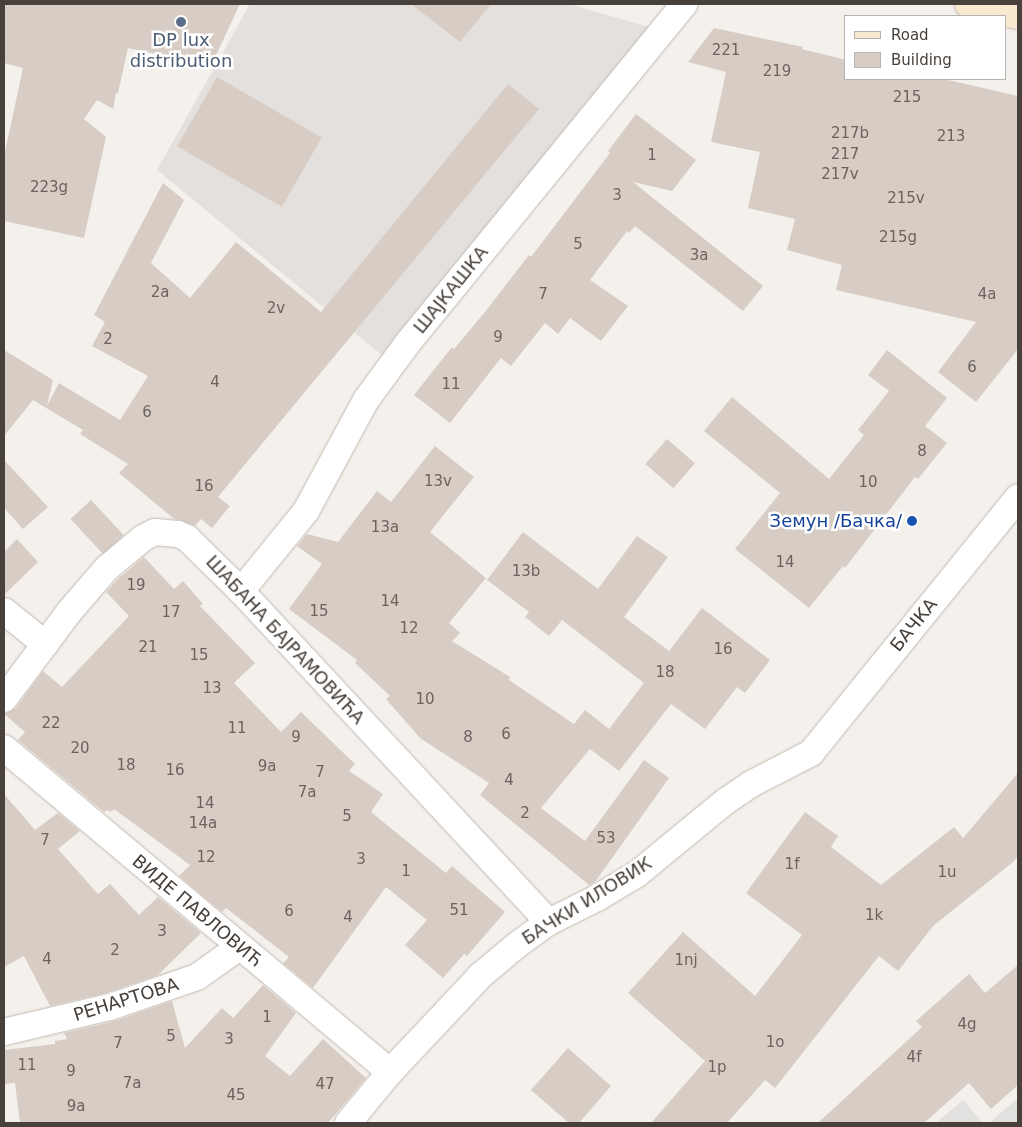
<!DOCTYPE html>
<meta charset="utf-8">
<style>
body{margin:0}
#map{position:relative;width:1022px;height:1127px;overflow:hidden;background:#f4f0ec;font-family:"DejaVu Sans",sans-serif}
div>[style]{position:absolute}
.industrial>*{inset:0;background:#e4e0dd}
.parking>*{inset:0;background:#e3e1df}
.building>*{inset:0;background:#d8cdc5;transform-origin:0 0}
.roads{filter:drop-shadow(0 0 1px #c2b9b2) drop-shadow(0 0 1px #c2b9b2)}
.minor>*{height:26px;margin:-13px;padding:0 13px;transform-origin:13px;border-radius:13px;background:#fff}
.secondary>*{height:28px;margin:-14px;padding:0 14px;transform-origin:14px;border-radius:14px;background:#f9e9d0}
.dots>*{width:14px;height:14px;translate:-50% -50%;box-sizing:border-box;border:2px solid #fff;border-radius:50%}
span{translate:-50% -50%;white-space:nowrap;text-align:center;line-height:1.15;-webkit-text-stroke:5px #fff;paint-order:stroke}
.number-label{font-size:15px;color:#6c635d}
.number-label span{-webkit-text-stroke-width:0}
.service-label{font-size:18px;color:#4e5e75}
.street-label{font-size:18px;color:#48403a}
.transit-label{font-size:18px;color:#164399}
.right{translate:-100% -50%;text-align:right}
.frame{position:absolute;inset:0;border:5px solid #48403a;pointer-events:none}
.legend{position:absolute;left:844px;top:15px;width:162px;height:65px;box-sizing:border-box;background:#fff;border:1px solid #b6b3b0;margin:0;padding:6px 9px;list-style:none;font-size:15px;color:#48403a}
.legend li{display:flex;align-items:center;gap:10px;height:25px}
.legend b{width:25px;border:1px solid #b6b3b0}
</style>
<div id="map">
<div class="industrial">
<i style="clip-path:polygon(250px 4px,569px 4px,649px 27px,384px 357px,157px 170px)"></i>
</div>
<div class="parking">
<i style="clip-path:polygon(1018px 1098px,1018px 1123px,989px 1123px)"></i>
<i style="clip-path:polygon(963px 1100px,983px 1123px,936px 1123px)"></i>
</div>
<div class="building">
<i style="clip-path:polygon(4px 4px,240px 4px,211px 66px,128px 48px,118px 93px,116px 93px,113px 109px,97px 100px,84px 119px,106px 137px,84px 238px,4px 221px,4px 156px,23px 68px,4px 63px)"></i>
<i style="clip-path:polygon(411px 4px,491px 4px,460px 42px)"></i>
<i style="clip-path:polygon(714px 28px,803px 47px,802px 49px,846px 60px,846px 79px,944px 79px,1018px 96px,1018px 349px,976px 402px,938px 372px,976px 322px,836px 290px,842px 265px,787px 250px,795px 219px,748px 208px,760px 152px,711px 142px,726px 72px,688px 62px)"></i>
<i style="left:217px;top:77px;width:121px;height:80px;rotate:30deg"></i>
<i style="clip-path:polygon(508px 84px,539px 109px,218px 497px,230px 506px,212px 528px,201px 519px,195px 526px,173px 518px,119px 473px,128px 464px,80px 434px,83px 430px,33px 400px,4px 436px,4px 350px,53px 380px,47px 406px,59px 383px,120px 420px,148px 376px,92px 346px,105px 322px,94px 315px,163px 183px,184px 200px,151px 263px,190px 298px,236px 242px,321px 312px)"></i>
<i style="clip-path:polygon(636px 114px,696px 160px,672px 191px,633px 182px,763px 286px,743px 311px,635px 226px,629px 233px,627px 231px,590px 280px,628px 306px,601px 341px,570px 318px,558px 334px,545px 323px,511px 366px,501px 358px,450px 423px,414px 395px,452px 347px,454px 349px,485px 312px,529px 255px,531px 257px,610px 153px,608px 151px)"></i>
<i style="clip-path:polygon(887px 350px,947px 398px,925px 426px,947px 443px,918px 479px,915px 477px,845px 568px,843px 566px,809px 608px,735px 549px,780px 493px,704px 431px,732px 397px,829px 479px,864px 435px,858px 430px,889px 391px,868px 375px)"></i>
<i style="left:667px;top:439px;width:37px;height:33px;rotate:41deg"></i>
<i style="clip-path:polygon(435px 446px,474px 477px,430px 532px,486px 578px,449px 623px,460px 633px,452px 641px,510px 677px,509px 680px,574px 724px,585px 710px,609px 729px,644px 683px,562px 620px,549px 636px,525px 617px,529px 612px,487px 580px,523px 532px,598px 589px,637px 536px,668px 557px,624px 617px,669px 651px,702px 608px,770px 660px,745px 693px,737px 687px,705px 729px,671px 704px,619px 771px,590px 749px,541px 808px,585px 841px,644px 760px,669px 778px,595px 882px,589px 885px,480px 795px,489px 783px,420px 738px,386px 699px,390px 696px,355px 663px,357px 660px,289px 609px,322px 564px,297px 546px,307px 534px,338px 542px,377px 491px,391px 502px)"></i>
<i style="clip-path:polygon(4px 460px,48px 507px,23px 529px,4px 508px)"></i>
<i style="left:91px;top:500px;width:48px;height:28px;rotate:47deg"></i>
<i style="clip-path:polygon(17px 539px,38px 562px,4px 595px,4px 552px)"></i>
<i style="clip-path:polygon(144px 557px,174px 589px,183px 581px,203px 604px,200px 606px,255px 663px,234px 683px,281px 732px,301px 712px,355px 764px,349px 771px,383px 794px,371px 812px,446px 873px,452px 866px,505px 912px,467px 956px,464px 954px,443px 978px,405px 945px,427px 920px,386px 887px,313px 988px,283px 963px,289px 957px,226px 908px,222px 912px,179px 876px,190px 865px,114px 809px,111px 812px,107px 810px,104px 812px,18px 740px,25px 732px,4px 714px,16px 708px,43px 671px,62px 687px,129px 616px,106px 592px,118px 579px)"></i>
<i style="clip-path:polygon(1018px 773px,1018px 856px,1013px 862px,933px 926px,898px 971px,879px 956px,775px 1088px,765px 1080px,727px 1123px,651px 1123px,705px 1061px,628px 993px,683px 932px,755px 996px,802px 935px,746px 893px,805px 812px,838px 836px,831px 847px,881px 885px,954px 827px,963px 838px)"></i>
<i style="clip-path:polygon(4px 794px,35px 830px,58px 813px,80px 831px,58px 849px,98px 894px,110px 884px,139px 915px,158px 897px,201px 933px,158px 975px,106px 993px,50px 1006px,24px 956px,4px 967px)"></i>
<i style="clip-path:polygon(1018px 965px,1018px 1085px,991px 1109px,969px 1083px,924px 1123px,818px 1123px,922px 1027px,916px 1021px,969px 974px,985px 993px)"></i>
<i style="clip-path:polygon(263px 985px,296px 1013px,265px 1056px,290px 1076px,323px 1039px,366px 1078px,328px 1123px,20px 1123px,15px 1083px,4px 1084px,4px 1050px,55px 1044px,55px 1041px,67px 1039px,64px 1033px,115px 1021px,172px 1001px,185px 1048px,222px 1008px,233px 1018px)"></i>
<i style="clip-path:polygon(568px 1048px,611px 1086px,579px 1123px,569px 1123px,531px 1090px)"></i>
</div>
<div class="roads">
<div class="minor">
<i style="left:241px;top:591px;width:103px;rotate:-50.9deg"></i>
<i style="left:306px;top:511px;width:126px;rotate:-61.6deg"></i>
<i style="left:366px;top:400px;width:69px;rotate:-53.8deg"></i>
<i style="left:407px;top:344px;width:439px;rotate:-50.8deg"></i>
<i style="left:4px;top:611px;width:53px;rotate:38.8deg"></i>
<i style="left:4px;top:699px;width:109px;rotate:-53.2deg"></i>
<i style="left:69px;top:612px;width:58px;rotate:-49.2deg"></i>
<i style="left:107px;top:568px;width:47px;rotate:-39.8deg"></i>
<i style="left:143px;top:538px;width:13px;rotate:-27deg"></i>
<i style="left:155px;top:532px;width:23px;rotate:5deg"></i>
<i style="left:178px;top:534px;width:10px;rotate:24deg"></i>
<i style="left:187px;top:538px;width:76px;rotate:44.5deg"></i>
<i style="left:241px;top:591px;width:452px;rotate:47.1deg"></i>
<i style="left:4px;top:748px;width:504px;rotate:40.01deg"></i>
<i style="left:4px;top:1032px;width:109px;rotate:-13.3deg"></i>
<i style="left:110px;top:1007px;width:92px;rotate:-19deg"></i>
<i style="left:197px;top:977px;width:52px;rotate:-35.5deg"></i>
<i style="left:348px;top:1123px;width:66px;rotate:-50.5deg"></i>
<i style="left:390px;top:1072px;width:132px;rotate:-46.8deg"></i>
<i style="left:480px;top:976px;width:48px;rotate:-40deg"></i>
<i style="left:517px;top:945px;width:39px;rotate:-36deg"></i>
<i style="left:549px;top:922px;width:54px;rotate:-26.6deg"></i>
<i style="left:597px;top:898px;width:47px;rotate:-31deg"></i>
<i style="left:637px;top:874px;width:115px;rotate:-39.4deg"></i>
<i style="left:726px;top:801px;width:30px;rotate:-34deg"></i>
<i style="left:751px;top:784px;width:68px;rotate:-27.3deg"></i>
<i style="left:811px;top:753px;width:329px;rotate:-51deg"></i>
</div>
<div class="secondary">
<i style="left:969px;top:4px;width:50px;rotate:12.7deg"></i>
</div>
</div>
<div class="dots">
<i style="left:181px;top:22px;background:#5c6f8a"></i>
<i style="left:912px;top:521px;background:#1a4fb4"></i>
</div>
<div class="number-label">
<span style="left:726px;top:51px">221</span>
<span style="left:777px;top:72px">219</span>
<span style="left:907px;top:98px">215</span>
<span style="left:850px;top:134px">217b</span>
<span style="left:951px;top:137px">213</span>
<span style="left:845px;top:155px">217</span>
<span style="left:652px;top:156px">1</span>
<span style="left:840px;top:175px">217v</span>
<span style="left:49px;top:188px">223g</span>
<span style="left:617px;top:196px">3</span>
<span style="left:906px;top:199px">215v</span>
<span style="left:898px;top:238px">215g</span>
<span style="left:578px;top:245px">5</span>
<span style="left:699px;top:256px">3a</span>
<span style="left:160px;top:293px">2a</span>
<span style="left:543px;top:295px">7</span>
<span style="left:987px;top:295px">4a</span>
<span style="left:276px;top:309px">2v</span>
<span style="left:498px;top:338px">9</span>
<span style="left:108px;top:340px">2</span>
<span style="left:972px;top:368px">6</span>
<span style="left:215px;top:383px">4</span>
<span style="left:451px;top:385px">11</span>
<span style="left:147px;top:413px">6</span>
<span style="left:922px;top:452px">8</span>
<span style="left:438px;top:482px">13v</span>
<span style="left:868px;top:483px">10</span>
<span style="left:204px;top:487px">16</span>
<span style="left:385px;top:528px">13a</span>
<span style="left:785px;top:563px">14</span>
<span style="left:526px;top:572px">13b</span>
<span style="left:136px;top:586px">19</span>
<span style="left:390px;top:602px">14</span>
<span style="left:319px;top:612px">15</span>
<span style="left:171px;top:613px">17</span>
<span style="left:409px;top:629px">12</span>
<span style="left:148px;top:648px">21</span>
<span style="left:723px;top:650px">16</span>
<span style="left:199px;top:656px">15</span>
<span style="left:665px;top:673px">18</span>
<span style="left:212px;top:689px">13</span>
<span style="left:425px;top:700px">10</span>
<span style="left:51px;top:724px">22</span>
<span style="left:237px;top:729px">11</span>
<span style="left:506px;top:735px">6</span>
<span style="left:296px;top:738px">9</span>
<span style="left:468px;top:738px">8</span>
<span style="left:80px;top:749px">20</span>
<span style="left:126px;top:766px">18</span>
<span style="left:267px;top:767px">9a</span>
<span style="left:175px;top:771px">16</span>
<span style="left:320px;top:773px">7</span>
<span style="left:509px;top:781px">4</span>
<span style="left:307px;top:793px">7a</span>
<span style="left:205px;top:804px">14</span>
<span style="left:525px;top:814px">2</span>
<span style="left:347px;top:817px">5</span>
<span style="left:203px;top:824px">14a</span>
<span style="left:606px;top:839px">53</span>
<span style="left:45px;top:841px">7</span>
<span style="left:206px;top:858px">12</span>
<span style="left:361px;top:860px">3</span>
<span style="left:792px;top:865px">1f</span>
<span style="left:406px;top:872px">1</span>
<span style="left:947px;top:873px">1u</span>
<span style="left:459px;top:911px">51</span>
<span style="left:289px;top:912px">6</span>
<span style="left:874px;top:916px">1k</span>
<span style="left:348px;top:918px">4</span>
<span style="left:162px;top:932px">3</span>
<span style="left:115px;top:951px">2</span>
<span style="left:47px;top:960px">4</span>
<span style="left:686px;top:961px">1nj</span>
<span style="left:267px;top:1018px">1</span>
<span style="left:967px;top:1025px">4g</span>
<span style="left:171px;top:1037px">5</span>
<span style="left:229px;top:1040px">3</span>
<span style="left:775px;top:1043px">1o</span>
<span style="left:118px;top:1044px">7</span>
<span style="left:914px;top:1058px">4f</span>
<span style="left:27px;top:1066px">11</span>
<span style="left:717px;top:1068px">1p</span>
<span style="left:71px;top:1072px">9</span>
<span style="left:132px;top:1084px">7a</span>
<span style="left:325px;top:1085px">47</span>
<span style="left:236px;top:1096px">45</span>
<span style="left:76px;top:1107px">9a</span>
</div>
<div class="service-label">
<span style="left:181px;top:51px">DP lux<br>distribution</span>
</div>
<div class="street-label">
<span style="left:451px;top:290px;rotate:-51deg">ШАЈКАШКА</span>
<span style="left:914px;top:625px;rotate:-51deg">БАЧКА</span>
<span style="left:285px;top:640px;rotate:47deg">ШАБАНА БАЈРАМОВИЋА</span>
<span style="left:587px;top:901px;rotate:-32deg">БАЧКИ ИЛОВИК</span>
<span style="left:197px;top:911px;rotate:40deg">ВИДЕ ПАВЛОВИЋ</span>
<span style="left:126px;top:1000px;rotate:-17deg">РЕНАРТОВА</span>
</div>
<div class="transit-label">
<span class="right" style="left:902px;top:521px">Земун /Бачка/</span>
</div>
<div class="frame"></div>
<ul class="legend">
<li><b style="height:6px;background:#f9e9d0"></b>Road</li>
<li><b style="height:14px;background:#d8cdc5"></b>Building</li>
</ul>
</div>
